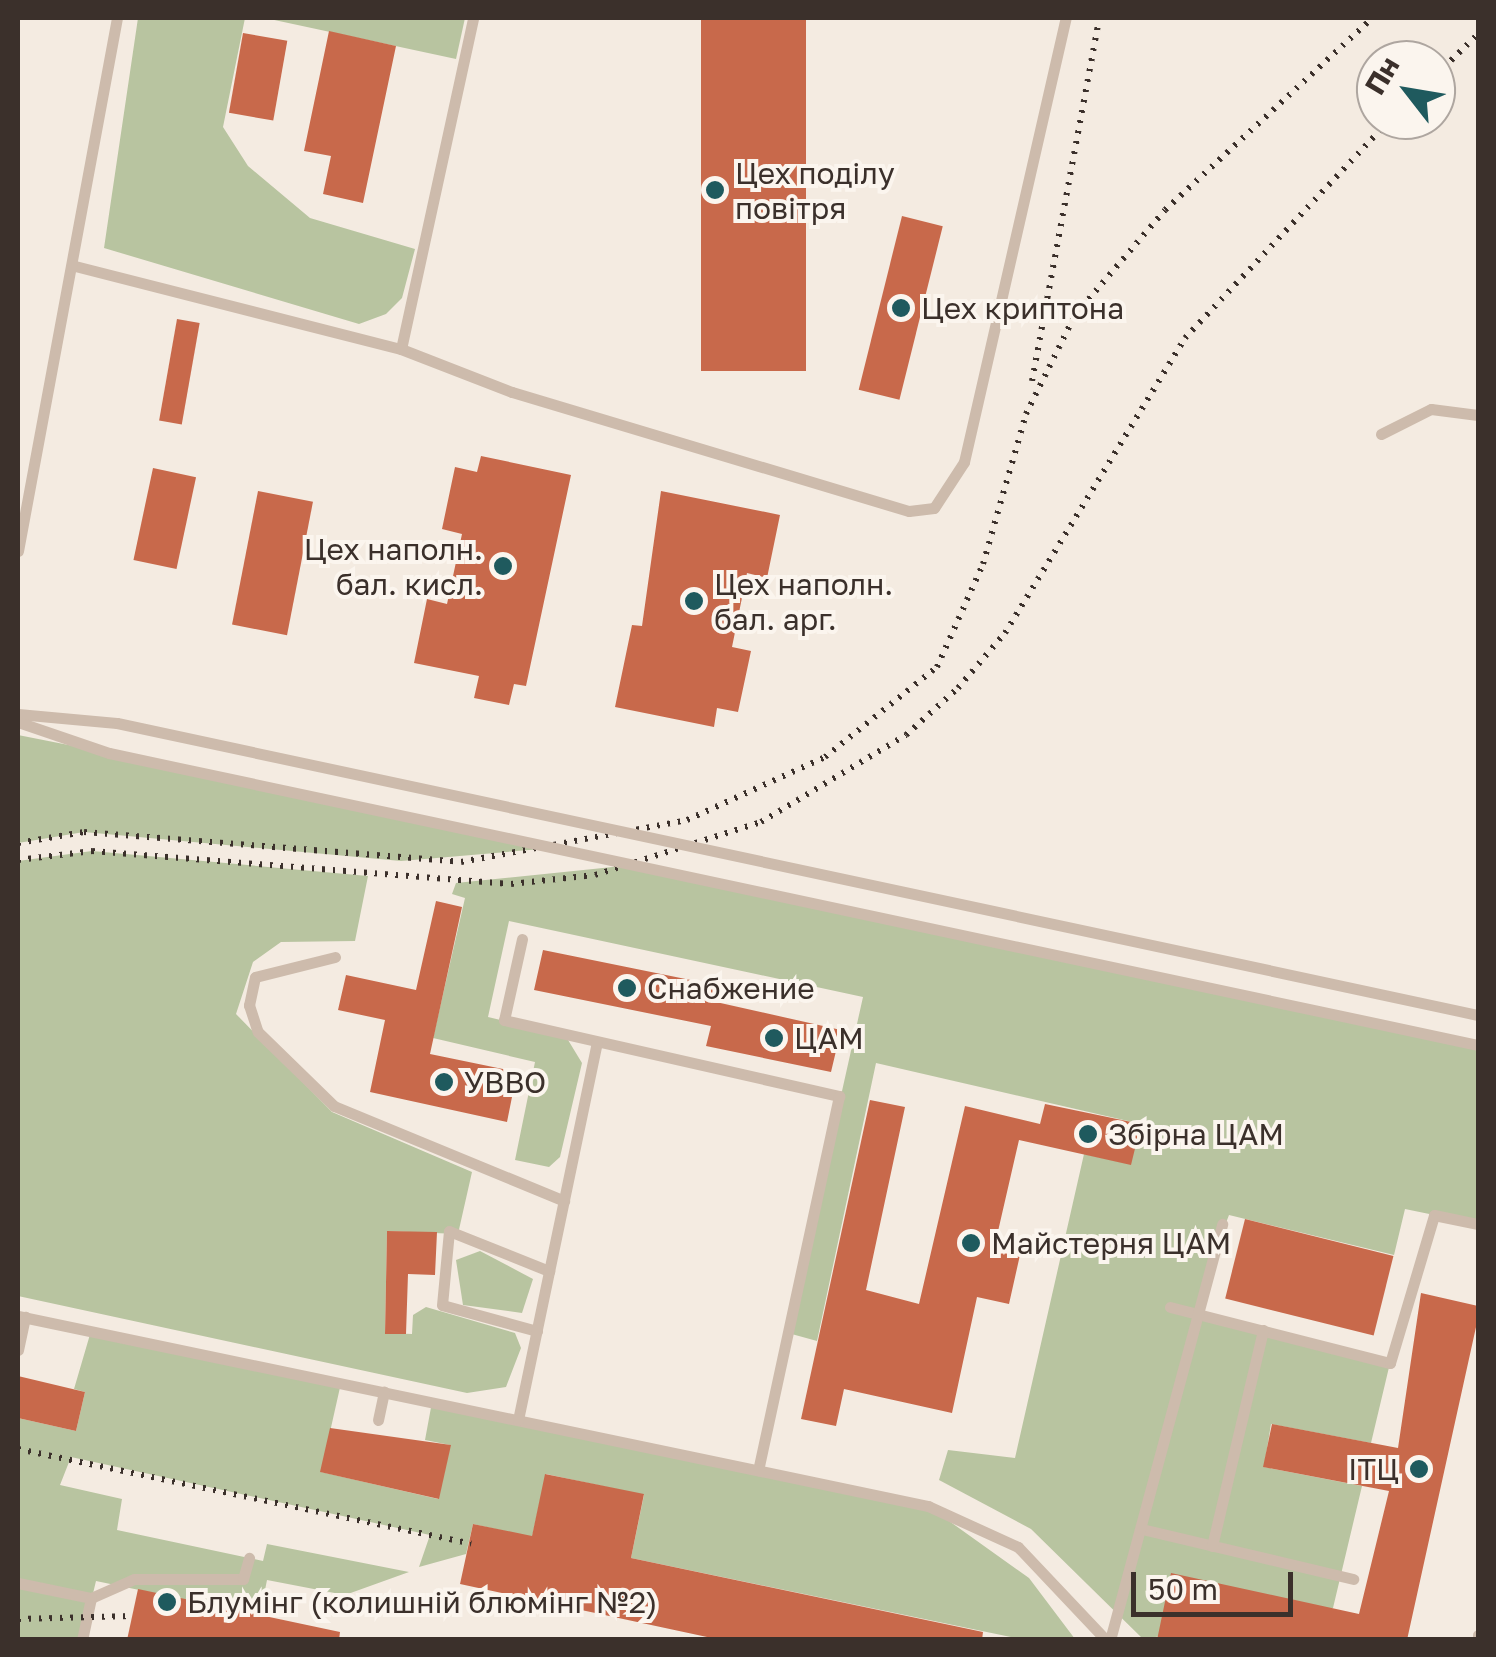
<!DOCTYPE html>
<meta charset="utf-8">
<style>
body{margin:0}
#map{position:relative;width:1496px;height:1657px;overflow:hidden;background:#f4ebe1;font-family:"Golos Text",sans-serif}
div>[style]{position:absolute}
.green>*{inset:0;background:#b8c4a0}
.building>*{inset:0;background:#c8694b;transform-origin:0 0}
.service>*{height:11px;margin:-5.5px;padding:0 5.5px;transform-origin:5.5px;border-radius:5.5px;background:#cdbbac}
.rail>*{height:6px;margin-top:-3px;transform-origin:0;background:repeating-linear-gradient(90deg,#3b302b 0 2.5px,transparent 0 10.5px)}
.service-bridge>*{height:11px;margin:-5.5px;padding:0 5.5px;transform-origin:5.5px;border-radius:5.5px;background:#cdbbac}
.dots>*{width:28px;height:28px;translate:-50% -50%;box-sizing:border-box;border:5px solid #fbf5ee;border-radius:50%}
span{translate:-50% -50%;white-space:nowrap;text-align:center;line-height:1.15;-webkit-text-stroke:8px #fbf5ee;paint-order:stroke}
.poi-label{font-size:30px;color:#3b302b}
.left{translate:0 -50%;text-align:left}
.right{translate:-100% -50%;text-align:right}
.frame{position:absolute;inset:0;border:20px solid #3b302b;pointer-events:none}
.north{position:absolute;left:1356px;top:40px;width:100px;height:100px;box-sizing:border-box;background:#fbf5ee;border:2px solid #aea6a0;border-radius:50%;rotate:301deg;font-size:28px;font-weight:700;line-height:40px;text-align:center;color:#3b302b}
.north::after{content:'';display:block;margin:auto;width:35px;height:45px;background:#1f5a5e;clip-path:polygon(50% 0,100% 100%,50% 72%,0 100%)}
.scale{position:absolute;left:1131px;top:1572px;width:162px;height:45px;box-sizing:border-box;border:5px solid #3b302b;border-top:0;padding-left:12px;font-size:30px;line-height:35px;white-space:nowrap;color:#3b302b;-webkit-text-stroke:8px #fbf5ee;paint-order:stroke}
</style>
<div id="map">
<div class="green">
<i style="clip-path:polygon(138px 18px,245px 18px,223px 127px,248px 166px,310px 218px,415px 249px,402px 298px,386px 314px,359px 324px,104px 248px)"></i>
<i style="clip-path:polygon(265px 18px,465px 18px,456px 59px)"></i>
<i style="clip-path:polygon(18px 735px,109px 753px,553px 848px,401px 861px,84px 832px,18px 843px)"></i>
<i style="clip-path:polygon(92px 851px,368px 876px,355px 941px,281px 942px,253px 962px,236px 1014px,332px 1112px,472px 1172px,458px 1234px,387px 1231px,385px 1333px,412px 1334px,413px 1315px,426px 1307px,515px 1333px,521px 1348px,506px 1387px,467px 1393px,18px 1296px,18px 861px)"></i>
<i style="clip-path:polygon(632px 865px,1478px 1045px,1478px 1224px,1405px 1209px,1394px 1255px,1229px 1215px,1224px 1228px,1203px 1316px,1390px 1363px,1371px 1443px,1271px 1424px,1264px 1467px,1362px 1486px,1333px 1608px,1143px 1639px,1031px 1529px,939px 1480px,948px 1450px,1015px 1458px,1084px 1154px,1130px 1164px,1141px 1124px,876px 1063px,817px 1341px,788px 1333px,863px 997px,509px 921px,488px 1017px,565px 1035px,582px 1063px,560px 1157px,549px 1167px,515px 1160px,535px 1062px,433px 1038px,465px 898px,452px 894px,456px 883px)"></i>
<i style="clip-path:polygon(480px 1251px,533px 1279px,522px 1313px,463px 1305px,456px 1260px)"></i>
<i style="clip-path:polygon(91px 1331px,341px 1383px,321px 1472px,438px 1499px,450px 1445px,425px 1440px,432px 1402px,928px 1506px,1029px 1578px,1075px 1639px,1020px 1639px,631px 1558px,644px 1495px,546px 1474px,532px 1537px,473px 1524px,466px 1554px,419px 1567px,430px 1535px,71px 1457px,60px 1485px,122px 1499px,117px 1530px,263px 1561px,267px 1544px,409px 1572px,345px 1595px,267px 1580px,260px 1615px,96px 1581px,82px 1639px,18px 1640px,18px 1418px,76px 1431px,85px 1392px,74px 1389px)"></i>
</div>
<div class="building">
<i style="left:701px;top:18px;width:105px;height:353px"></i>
<i style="clip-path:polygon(329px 31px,396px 46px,363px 203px,323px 194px,331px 156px,304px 151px)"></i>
<i style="left:243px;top:33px;width:45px;height:81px;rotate:10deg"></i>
<i style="left:902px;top:216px;width:42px;height:179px;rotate:14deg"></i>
<i style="left:177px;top:319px;width:23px;height:103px;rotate:10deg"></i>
<i style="clip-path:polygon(481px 456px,571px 475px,526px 686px,514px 684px,509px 705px,474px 698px,479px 676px,414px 663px,427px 599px,447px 604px,462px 534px,442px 529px,455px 467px,477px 472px)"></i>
<i style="left:153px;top:468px;width:44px;height:94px;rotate:12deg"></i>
<i style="left:258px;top:491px;width:56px;height:136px;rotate:11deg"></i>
<i style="clip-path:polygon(661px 491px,780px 515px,767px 578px,747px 573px,732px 647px,751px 651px,738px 712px,717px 708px,714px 727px,615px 707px,632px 625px,642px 626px)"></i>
<i style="clip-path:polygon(436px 901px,462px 907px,430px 1054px,517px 1072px,507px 1122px,370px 1092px,385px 1020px,338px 1010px,346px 975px,416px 990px)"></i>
<i style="clip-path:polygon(543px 950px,720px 986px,716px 1002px,841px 1030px,831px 1072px,706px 1046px,711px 1026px,534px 990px)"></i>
<i style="clip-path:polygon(870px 1100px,905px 1107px,866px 1290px,919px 1304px,965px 1106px,1040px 1124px,1045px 1104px,1141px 1124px,1131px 1165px,1019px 1140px,996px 1240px,1022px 1246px,1009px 1304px,977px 1297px,952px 1413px,844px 1389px,836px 1426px,801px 1419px)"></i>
<i style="left:1245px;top:1219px;width:153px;height:82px;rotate:14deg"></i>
<i style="clip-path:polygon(387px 1231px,437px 1232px,435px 1275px,408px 1274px,406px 1334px,385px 1334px)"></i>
<i style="clip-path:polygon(1421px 1293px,1478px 1306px,1478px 1318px,1407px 1640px,1157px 1640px,1171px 1573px,1359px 1614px,1389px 1491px,1263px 1467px,1272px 1424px,1398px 1448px)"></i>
<i style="clip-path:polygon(18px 1376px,85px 1392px,76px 1431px,18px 1418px)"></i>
<i style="clip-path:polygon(330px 1428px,451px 1445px,439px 1499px,320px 1472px)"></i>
<i style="clip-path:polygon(545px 1474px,644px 1494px,631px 1558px,983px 1632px,982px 1640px,721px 1640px,460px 1584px,473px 1524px,532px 1536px)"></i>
<i style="clip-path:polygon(138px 1589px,340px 1632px,339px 1640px,127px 1640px)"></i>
</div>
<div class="service">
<i style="left:75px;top:266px;width:336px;rotate:14.3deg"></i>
<i style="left:401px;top:349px;width:119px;rotate:21.2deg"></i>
<i style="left:512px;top:392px;width:414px;rotate:16.7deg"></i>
<i style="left:909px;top:511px;width:25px;rotate:-7deg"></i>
<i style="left:934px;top:508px;width:55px;rotate:-56.9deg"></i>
<i style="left:964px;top:462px;width:456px;rotate:-77.1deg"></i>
<i style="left:401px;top:349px;width:339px;rotate:-77.7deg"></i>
<i style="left:1381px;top:434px;width:56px;rotate:-26.6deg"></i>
<i style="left:1431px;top:409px;width:47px;rotate:7.3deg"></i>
<i style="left:18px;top:551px;width:542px;rotate:-79.48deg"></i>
<i style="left:18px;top:714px;width:99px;rotate:5.2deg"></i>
<i style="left:18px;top:722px;width:96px;rotate:18.8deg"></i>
<i style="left:522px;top:939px;width:83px;rotate:102.5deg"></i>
<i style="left:504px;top:1020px;width:344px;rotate:12.8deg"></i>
<i style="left:839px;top:1096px;width:383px;rotate:102.2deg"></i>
<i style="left:335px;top:957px;width:82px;rotate:166deg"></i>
<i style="left:255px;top:977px;width:29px;rotate:102deg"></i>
<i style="left:249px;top:1005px;width:28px;rotate:72deg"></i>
<i style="left:258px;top:1032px;width:106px;rotate:44.2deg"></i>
<i style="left:334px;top:1106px;width:249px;rotate:22.4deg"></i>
<i style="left:1170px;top:1307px;width:227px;rotate:14.3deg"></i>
<i style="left:1390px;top:1363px;width:154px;rotate:-73.4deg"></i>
<i style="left:1434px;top:1215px;width:45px;rotate:11.6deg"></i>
<i style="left:18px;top:1316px;width:930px;rotate:11.79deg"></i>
<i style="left:928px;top:1506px;width:99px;rotate:24.5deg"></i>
<i style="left:1018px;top:1547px;width:128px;rotate:46.6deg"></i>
<i style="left:537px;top:1331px;width:98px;rotate:-164.7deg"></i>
<i style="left:442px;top:1305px;width:74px;rotate:-84.6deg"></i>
<i style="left:449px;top:1231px;width:108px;rotate:21.8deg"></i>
<i style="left:18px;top:1350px;width:34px;rotate:-78deg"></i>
<i style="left:378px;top:1420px;width:29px;rotate:-78deg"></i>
<i style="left:518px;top:1420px;width:385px;rotate:-78.2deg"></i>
<i style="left:1146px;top:1530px;width:213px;rotate:13.3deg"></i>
<i style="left:1212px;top:1546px;width:222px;rotate:-76.7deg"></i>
<i style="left:18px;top:1583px;width:75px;rotate:11.6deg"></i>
<i style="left:91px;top:1598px;width:47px;rotate:-23.8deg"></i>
<i style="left:134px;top:1579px;width:109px"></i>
<i style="left:243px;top:1579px;width:22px;rotate:-74deg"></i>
<i style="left:82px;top:1640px;width:43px;rotate:-77.9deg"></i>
<i style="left:1110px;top:1640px;width:431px;rotate:-74.9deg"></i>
<i style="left:1478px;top:1640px;width:5px;rotate:-90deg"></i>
</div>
<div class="rail">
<i style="left:1436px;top:75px;width:59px;rotate:-44.3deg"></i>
<i style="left:1032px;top:381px;width:369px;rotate:-79.5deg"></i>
<i style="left:18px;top:843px;width:67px;rotate:-9.5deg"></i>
<i style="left:84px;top:832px;width:378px;rotate:4.5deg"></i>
<i style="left:461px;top:862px;width:230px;rotate:-10.5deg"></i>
<i style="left:687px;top:820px;width:152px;rotate:-24.5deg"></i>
<i style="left:825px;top:757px;width:144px;rotate:-38.8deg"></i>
<i style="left:937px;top:667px;width:113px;rotate:-65.9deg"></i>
<i style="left:983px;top:564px;width:156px;rotate:-74deg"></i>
<i style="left:1026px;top:414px;width:110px;rotate:-63.7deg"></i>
<i style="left:1075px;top:315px;width:138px;rotate:-49.4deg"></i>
<i style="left:1165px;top:210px;width:282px;rotate:-42.8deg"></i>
<i style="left:18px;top:860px;width:75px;rotate:-6.9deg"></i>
<i style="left:92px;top:851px;width:420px;rotate:4.5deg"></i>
<i style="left:511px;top:884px;width:84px;rotate:-6.1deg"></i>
<i style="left:595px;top:875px;width:174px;rotate:-17.7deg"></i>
<i style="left:761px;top:822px;width:169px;rotate:-31deg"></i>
<i style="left:906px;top:735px;width:70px;rotate:-42.1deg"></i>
<i style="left:958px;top:688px;width:72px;rotate:-49.5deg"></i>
<i style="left:1005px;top:633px;width:346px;rotate:-58.6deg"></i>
<i style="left:1185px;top:338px;width:299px;rotate:-46.8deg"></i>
<i style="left:18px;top:1449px;width:463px;rotate:11.8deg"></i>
<i style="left:18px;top:1619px;width:114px;rotate:-1.5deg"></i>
</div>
<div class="service-bridge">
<i style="left:117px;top:723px;width:1392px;rotate:12.11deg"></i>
<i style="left:109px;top:753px;width:1400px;rotate:12.04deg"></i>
</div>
<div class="dots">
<i style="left:715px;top:190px;background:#1f5a5e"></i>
<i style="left:901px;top:308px;background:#1f5a5e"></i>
<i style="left:503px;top:566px;background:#1f5a5e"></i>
<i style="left:694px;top:601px;background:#1f5a5e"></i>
<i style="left:627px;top:988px;background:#1f5a5e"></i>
<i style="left:774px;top:1038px;background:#1f5a5e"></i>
<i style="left:444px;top:1082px;background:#1f5a5e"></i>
<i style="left:1088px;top:1134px;background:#1f5a5e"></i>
<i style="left:971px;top:1243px;background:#1f5a5e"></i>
<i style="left:1419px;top:1469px;background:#1f5a5e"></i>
<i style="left:167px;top:1602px;background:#1f5a5e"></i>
</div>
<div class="poi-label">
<span class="left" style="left:735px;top:190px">Цех поділу<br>повітря</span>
<span class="left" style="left:921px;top:308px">Цех криптона</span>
<span class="right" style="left:483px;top:566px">Цех наполн.<br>бал. кисл.</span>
<span class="left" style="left:714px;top:601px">Цех наполн.<br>бал. арг.</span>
<span class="left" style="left:647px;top:988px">Снабжение</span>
<span class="left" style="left:794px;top:1038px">ЦАМ</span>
<span class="left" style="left:464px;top:1082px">УВВО</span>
<span class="left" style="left:1108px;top:1134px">Збірна ЦАМ</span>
<span class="left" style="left:991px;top:1243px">Майстерня ЦАМ</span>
<span class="right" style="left:1399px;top:1469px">ІТЦ</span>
<span class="left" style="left:187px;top:1602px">Блумінг (колишній блюмінг №2)</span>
</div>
<div class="frame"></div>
<div class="north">Пн</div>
<div class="scale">50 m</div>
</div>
